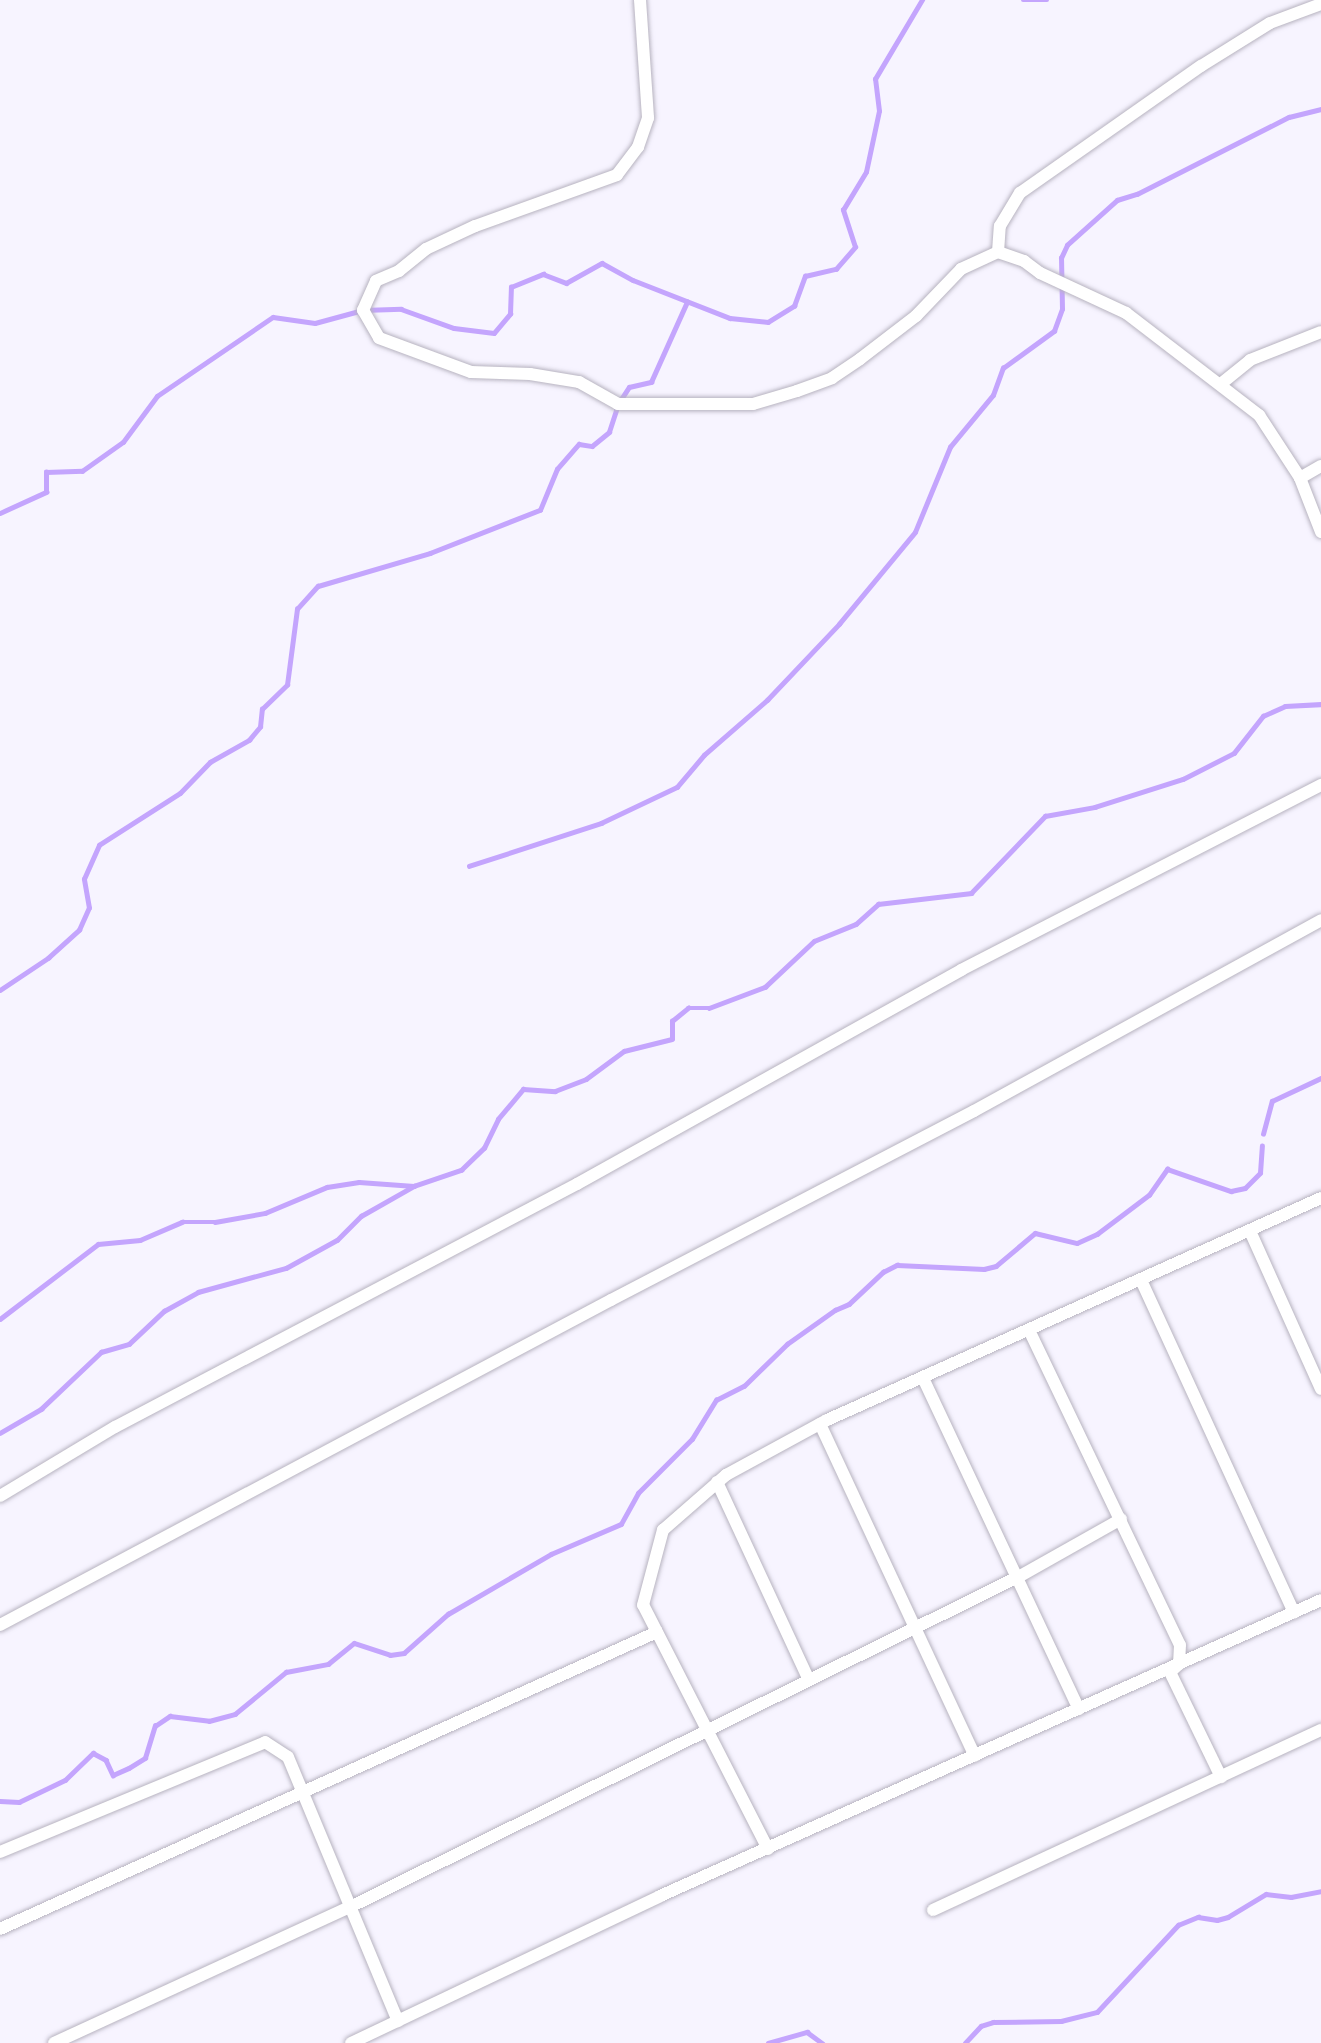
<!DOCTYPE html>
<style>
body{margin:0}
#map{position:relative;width:1321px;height:2043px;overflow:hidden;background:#f7f4ff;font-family:Overpass,sans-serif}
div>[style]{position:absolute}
.stream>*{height:4.5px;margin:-2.25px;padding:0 2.25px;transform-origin:2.25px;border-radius:2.25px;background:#c4a5fd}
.roads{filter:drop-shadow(0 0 2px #b7b3c0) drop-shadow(0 0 2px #b7b3c0)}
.street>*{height:12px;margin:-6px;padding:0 6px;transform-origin:6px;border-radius:6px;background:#fff}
span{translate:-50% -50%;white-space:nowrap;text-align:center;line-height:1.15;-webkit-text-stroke:5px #f7f4ff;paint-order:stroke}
</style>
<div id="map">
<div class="stream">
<i style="left:1023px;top:0;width:24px"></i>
<i style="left:0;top:513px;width:51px;rotate:-24.5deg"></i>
<i style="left:46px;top:492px;width:20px;rotate:-90deg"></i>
<i style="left:46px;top:472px;width:36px;rotate:-2deg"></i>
<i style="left:82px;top:471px;width:50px;rotate:-35.3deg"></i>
<i style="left:123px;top:442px;width:57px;rotate:-53.5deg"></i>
<i style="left:157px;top:396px;width:140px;rotate:-34.3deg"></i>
<i style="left:273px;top:317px;width:42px;rotate:8.1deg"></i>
<i style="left:315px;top:323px;width:50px;rotate:-15.2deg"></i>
<i style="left:363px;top:310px;width:38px;rotate:-2deg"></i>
<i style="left:401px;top:309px;width:56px;rotate:19.7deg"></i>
<i style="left:454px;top:328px;width:40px;rotate:7.1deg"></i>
<i style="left:494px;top:333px;width:25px;rotate:-50deg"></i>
<i style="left:510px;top:314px;width:27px;rotate:-88deg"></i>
<i style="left:511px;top:287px;width:35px;rotate:-22deg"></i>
<i style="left:543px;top:274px;width:25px;rotate:21deg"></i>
<i style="left:566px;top:283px;width:41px;rotate:-29.1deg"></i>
<i style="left:602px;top:263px;width:35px;rotate:29deg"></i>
<i style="left:633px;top:280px;width:104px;rotate:21.4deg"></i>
<i style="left:730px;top:318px;width:38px;rotate:6deg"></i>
<i style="left:768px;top:322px;width:31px;rotate:-32deg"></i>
<i style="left:794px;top:306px;width:32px;rotate:-70deg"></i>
<i style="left:805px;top:276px;width:32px;rotate:-13deg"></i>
<i style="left:836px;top:269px;width:29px;rotate:-49deg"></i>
<i style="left:855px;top:247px;width:39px;rotate:-108deg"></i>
<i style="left:843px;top:210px;width:44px;rotate:-58.8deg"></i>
<i style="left:866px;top:172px;width:62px;rotate:-78deg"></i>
<i style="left:879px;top:111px;width:32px;rotate:-97deg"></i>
<i style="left:875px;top:79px;width:92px;rotate:-59.3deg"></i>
<i style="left:469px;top:866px;width:139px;rotate:-18deg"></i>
<i style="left:601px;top:823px;width:84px;rotate:-25.3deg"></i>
<i style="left:677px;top:787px;width:42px;rotate:-49.8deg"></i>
<i style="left:704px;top:755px;width:84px;rotate:-41.1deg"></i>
<i style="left:767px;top:700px;width:105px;rotate:-46.5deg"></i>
<i style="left:839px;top:624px;width:119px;rotate:-50.4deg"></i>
<i style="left:915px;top:532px;width:92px;rotate:-67.6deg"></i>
<i style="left:950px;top:447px;width:67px;rotate:-50.4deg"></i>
<i style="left:993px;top:395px;width:29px;rotate:-70deg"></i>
<i style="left:1003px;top:368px;width:63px;rotate:-36deg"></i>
<i style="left:1054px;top:331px;width:23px;rotate:-70deg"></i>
<i style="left:1062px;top:309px;width:51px;rotate:-91.1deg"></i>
<i style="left:1061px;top:258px;width:14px;rotate:-65deg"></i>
<i style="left:1067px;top:245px;width:67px;rotate:-42deg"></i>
<i style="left:1117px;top:200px;width:21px;rotate:-17deg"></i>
<i style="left:1137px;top:194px;width:170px;rotate:-26.9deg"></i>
<i style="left:1289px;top:117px;width:33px;rotate:-14deg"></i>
<i style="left:0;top:990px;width:58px;rotate:-33.7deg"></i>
<i style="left:48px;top:958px;width:42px;rotate:-42.1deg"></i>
<i style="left:79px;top:930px;width:24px;rotate:-66deg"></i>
<i style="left:89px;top:908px;width:29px;rotate:-100deg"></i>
<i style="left:84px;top:879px;width:37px;rotate:-66deg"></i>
<i style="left:99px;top:845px;width:96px;rotate:-32.7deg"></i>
<i style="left:180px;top:793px;width:43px;rotate:-45.9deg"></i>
<i style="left:210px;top:762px;width:45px;rotate:-29.4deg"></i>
<i style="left:249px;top:740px;width:17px;rotate:-50deg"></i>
<i style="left:260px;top:727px;width:18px;rotate:-84deg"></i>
<i style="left:262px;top:709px;width:35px;rotate:-44deg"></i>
<i style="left:287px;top:685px;width:77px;rotate:-82.5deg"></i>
<i style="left:297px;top:609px;width:31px;rotate:-48deg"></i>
<i style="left:318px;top:586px;width:117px;rotate:-16.4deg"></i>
<i style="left:430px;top:553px;width:118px;rotate:-21.4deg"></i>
<i style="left:540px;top:510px;width:44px;rotate:-67.5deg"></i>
<i style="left:557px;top:469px;width:33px;rotate:-49deg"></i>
<i style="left:579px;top:444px;width:13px;rotate:9deg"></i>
<i style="left:592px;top:446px;width:22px;rotate:-39deg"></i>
<i style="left:609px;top:432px;width:29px;rotate:-72deg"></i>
<i style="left:618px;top:404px;width:20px;rotate:-57deg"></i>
<i style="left:629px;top:387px;width:23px;rotate:-13deg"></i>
<i style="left:651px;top:382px;width:88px;rotate:-65.8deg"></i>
<i style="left:1263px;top:1134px;width:34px;rotate:-75deg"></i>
<i style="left:1272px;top:1101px;width:54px;rotate:-25.1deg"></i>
<i style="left:0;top:1319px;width:123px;rotate:-37.4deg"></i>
<i style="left:98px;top:1244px;width:42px;rotate:-5.4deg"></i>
<i style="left:140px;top:1240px;width:46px;rotate:-23.2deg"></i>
<i style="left:182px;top:1222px;width:33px"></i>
<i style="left:215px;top:1222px;width:51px;rotate:-10.2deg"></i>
<i style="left:265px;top:1213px;width:67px;rotate:-22.8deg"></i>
<i style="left:327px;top:1187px;width:32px;rotate:-9deg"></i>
<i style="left:359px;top:1182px;width:55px;rotate:4.2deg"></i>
<i style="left:0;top:1433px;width:48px;rotate:-30.3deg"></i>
<i style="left:41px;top:1409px;width:83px;rotate:-43.5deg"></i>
<i style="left:101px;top:1352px;width:29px;rotate:-16deg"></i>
<i style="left:129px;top:1344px;width:48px;rotate:-43.3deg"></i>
<i style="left:164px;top:1311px;width:39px;rotate:-29deg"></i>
<i style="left:198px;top:1292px;width:91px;rotate:-15.3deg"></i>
<i style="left:286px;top:1268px;width:58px;rotate:-28.8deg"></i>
<i style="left:337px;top:1240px;width:34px;rotate:-45deg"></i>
<i style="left:361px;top:1216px;width:61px;rotate:-29.5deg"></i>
<i style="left:414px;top:1186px;width:50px;rotate:-18.8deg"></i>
<i style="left:461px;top:1170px;width:32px;rotate:-44deg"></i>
<i style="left:484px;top:1148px;width:32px;rotate:-64deg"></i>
<i style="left:498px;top:1119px;width:39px;rotate:-50deg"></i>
<i style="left:523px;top:1089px;width:32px;rotate:4deg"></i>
<i style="left:555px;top:1091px;width:33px;rotate:-21deg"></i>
<i style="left:586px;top:1079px;width:47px;rotate:-36.4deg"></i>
<i style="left:624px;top:1051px;width:49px;rotate:-14deg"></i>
<i style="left:672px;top:1039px;width:18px;rotate:-90deg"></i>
<i style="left:672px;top:1021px;width:21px;rotate:-39deg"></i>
<i style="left:688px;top:1008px;width:21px"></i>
<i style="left:709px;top:1008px;width:60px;rotate:-20.6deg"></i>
<i style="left:765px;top:987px;width:67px;rotate:-43.2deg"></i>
<i style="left:814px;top:941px;width:45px;rotate:-22deg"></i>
<i style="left:856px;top:924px;width:30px;rotate:-42deg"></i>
<i style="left:878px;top:904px;width:94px;rotate:-6.7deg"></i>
<i style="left:971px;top:893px;width:107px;rotate:-46.1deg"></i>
<i style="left:1045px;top:816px;width:51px;rotate:-10.2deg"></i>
<i style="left:1095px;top:807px;width:92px;rotate:-17.7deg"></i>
<i style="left:1183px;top:779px;width:57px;rotate:-27deg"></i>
<i style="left:1234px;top:753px;width:47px;rotate:-51.9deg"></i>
<i style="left:1263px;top:716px;width:24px;rotate:-24deg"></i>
<i style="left:1285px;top:706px;width:36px;rotate:-3deg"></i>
<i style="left:0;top:1801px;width:19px;rotate:3deg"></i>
<i style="left:19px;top:1802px;width:51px;rotate:-25.6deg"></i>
<i style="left:65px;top:1780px;width:39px;rotate:-44deg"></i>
<i style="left:93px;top:1753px;width:15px;rotate:28deg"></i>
<i style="left:106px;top:1760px;width:17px;rotate:65deg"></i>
<i style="left:113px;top:1775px;width:17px;rotate:-24deg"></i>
<i style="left:129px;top:1768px;width:19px;rotate:-32deg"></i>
<i style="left:145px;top:1758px;width:34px;rotate:-73deg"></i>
<i style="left:155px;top:1726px;width:18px;rotate:-34deg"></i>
<i style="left:170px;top:1716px;width:39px;rotate:7deg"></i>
<i style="left:209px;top:1721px;width:27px;rotate:-15deg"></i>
<i style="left:235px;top:1714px;width:66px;rotate:-39.5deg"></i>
<i style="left:286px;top:1672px;width:43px;rotate:-10.8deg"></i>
<i style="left:328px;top:1664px;width:33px;rotate:-39deg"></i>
<i style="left:354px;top:1643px;width:38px;rotate:18deg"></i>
<i style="left:390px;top:1655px;width:14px;rotate:-8deg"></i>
<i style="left:404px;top:1653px;width:59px;rotate:-41.6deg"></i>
<i style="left:448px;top:1614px;width:119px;rotate:-30.2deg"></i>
<i style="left:551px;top:1554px;width:76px;rotate:-23.2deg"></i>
<i style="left:621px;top:1524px;width:35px;rotate:-61deg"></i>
<i style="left:638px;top:1493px;width:76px;rotate:-45deg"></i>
<i style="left:692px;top:1439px;width:46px;rotate:-58.4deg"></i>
<i style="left:716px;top:1400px;width:31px;rotate:-27deg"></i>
<i style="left:744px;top:1386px;width:60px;rotate:-44.3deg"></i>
<i style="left:787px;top:1344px;width:59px;rotate:-35.3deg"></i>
<i style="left:835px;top:1310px;width:15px;rotate:-23deg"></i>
<i style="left:849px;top:1304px;width:47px;rotate:-43.3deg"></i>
<i style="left:883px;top:1272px;width:16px;rotate:-27deg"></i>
<i style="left:897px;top:1265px;width:87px;rotate:2.6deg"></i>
<i style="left:984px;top:1269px;width:12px;rotate:-14deg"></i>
<i style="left:996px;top:1266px;width:51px;rotate:-40.2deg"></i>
<i style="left:1035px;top:1233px;width:43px;rotate:13.4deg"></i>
<i style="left:1077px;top:1243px;width:22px;rotate:-24deg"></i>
<i style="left:1097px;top:1234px;width:65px;rotate:-36.9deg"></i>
<i style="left:1149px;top:1195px;width:32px;rotate:-55deg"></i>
<i style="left:1167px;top:1169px;width:68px;rotate:19deg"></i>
<i style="left:1231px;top:1191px;width:14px;rotate:-12deg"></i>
<i style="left:1245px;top:1188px;width:21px;rotate:-45deg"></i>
<i style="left:1260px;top:1173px;width:27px;rotate:-86deg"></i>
<i style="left:768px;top:2043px;width:41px;rotate:-15.8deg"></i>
<i style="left:807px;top:2032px;width:19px;rotate:36deg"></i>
<i style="left:965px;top:2043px;width:23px;rotate:-47deg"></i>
<i style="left:981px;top:2026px;width:13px;rotate:-18deg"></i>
<i style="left:993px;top:2022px;width:68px;rotate:-0.8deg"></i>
<i style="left:1061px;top:2021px;width:37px;rotate:-14deg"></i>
<i style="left:1097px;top:2012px;width:119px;rotate:-47deg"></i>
<i style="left:1178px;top:1925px;width:22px;rotate:-22deg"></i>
<i style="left:1198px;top:1917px;width:19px;rotate:9deg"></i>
<i style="left:1217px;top:1920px;width:11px;rotate:-15deg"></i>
<i style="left:1228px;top:1917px;width:44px;rotate:-31.2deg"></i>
<i style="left:1266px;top:1894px;width:25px;rotate:7deg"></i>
<i style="left:1291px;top:1897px;width:31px;rotate:-11deg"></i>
</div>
<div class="roads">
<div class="street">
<i style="left:640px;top:0;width:118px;rotate:86.1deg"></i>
<i style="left:648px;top:118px;width:31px;rotate:109deg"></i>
<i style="left:638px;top:147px;width:35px;rotate:127deg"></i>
<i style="left:617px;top:175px;width:151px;rotate:160.2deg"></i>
<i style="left:475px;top:226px;width:54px;rotate:154.9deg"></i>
<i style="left:426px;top:249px;width:35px;rotate:141deg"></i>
<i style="left:399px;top:271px;width:25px;rotate:157deg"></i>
<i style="left:376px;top:281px;width:32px;rotate:114deg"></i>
<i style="left:363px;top:310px;width:32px;rotate:60deg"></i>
<i style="left:379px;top:338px;width:98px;rotate:20.3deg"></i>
<i style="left:471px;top:372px;width:59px;rotate:1.9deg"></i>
<i style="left:530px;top:374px;width:50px;rotate:9.3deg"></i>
<i style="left:579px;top:382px;width:45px;rotate:29.4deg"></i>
<i style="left:618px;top:404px;width:135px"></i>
<i style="left:753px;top:404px;width:46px;rotate:-16.5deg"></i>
<i style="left:797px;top:391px;width:37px;rotate:-20deg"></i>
<i style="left:832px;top:378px;width:34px;rotate:-34deg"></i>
<i style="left:860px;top:359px;width:71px;rotate:-37.5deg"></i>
<i style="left:916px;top:316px;width:65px;rotate:-46.2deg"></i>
<i style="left:961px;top:269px;width:41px;rotate:-24.7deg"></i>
<i style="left:998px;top:252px;width:26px;rotate:-86deg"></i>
<i style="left:1000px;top:226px;width:39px;rotate:-59deg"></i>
<i style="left:1020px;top:193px;width:221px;rotate:-35.1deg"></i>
<i style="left:1201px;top:66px;width:81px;rotate:-31.9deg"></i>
<i style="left:1270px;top:23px;width:54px;rotate:-20.4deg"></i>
<i style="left:998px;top:252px;width:28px;rotate:19deg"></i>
<i style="left:1024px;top:261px;width:20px;rotate:37deg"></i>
<i style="left:1040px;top:273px;width:95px;rotate:24.9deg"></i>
<i style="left:1126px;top:313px;width:168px;rotate:37.5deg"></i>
<i style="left:1259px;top:415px;width:75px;rotate:56.9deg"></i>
<i style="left:1300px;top:478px;width:58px;rotate:68.7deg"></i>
<i style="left:1222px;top:383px;width:36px;rotate:-39deg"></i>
<i style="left:1250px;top:360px;width:76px;rotate:-21.5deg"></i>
<i style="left:1300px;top:478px;width:24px;rotate:-30deg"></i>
<i style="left:1250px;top:1231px;width:173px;rotate:65.8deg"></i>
<i style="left:1141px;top:1280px;width:366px;rotate:65.3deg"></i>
<i style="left:1029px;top:1330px;width:349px;rotate:64.4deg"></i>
<i style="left:1180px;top:1645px;width:19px;rotate:93deg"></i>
<i style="left:1179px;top:1664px;width:12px;rotate:138deg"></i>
<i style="left:1170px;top:1672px;width:117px;rotate:64.1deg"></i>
<i style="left:923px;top:1378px;width:366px;rotate:64.8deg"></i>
<i style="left:820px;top:1424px;width:366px;rotate:65deg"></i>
<i style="left:717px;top:1482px;width:218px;rotate:65.1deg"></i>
<i style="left:0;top:1496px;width:134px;rotate:-31deg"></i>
<i style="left:115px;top:1427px;width:522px;rotate:-27.74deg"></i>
<i style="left:577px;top:1184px;width:440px;rotate:-29.1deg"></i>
<i style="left:961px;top:970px;width:405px;rotate:-27.2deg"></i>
<i style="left:0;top:1625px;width:692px;rotate:-28.01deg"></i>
<i style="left:611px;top:1300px;width:409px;rotate:-27.5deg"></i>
<i style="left:974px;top:1111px;width:396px;rotate:-28.8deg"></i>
<i style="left:768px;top:1849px;width:274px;rotate:-117.1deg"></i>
<i style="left:643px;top:1605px;width:78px;rotate:-75.1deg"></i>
<i style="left:663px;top:1530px;width:84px;rotate:-41.1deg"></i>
<i style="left:726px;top:1475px;width:115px;rotate:-28.6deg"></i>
<i style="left:827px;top:1420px;width:542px;rotate:-24.2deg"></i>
<i style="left:0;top:1852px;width:287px;rotate:-22.5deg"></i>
<i style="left:265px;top:1742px;width:27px;rotate:33deg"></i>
<i style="left:288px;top:1757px;width:286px;rotate:67.4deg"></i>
<i style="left:933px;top:1910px;width:428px;rotate:-24.9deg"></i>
<i style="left:0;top:1929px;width:721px;rotate:-24.33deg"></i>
<i style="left:54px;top:2043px;width:326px;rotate:-24.7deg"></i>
<i style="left:350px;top:1907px;width:747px;rotate:-26.29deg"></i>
<i style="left:1020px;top:1576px;width:116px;rotate:-29.4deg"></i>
<i style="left:351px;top:2043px;width:342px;rotate:-25.4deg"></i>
<i style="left:660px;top:1896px;width:724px;rotate:-24.12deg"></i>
</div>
</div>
</div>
